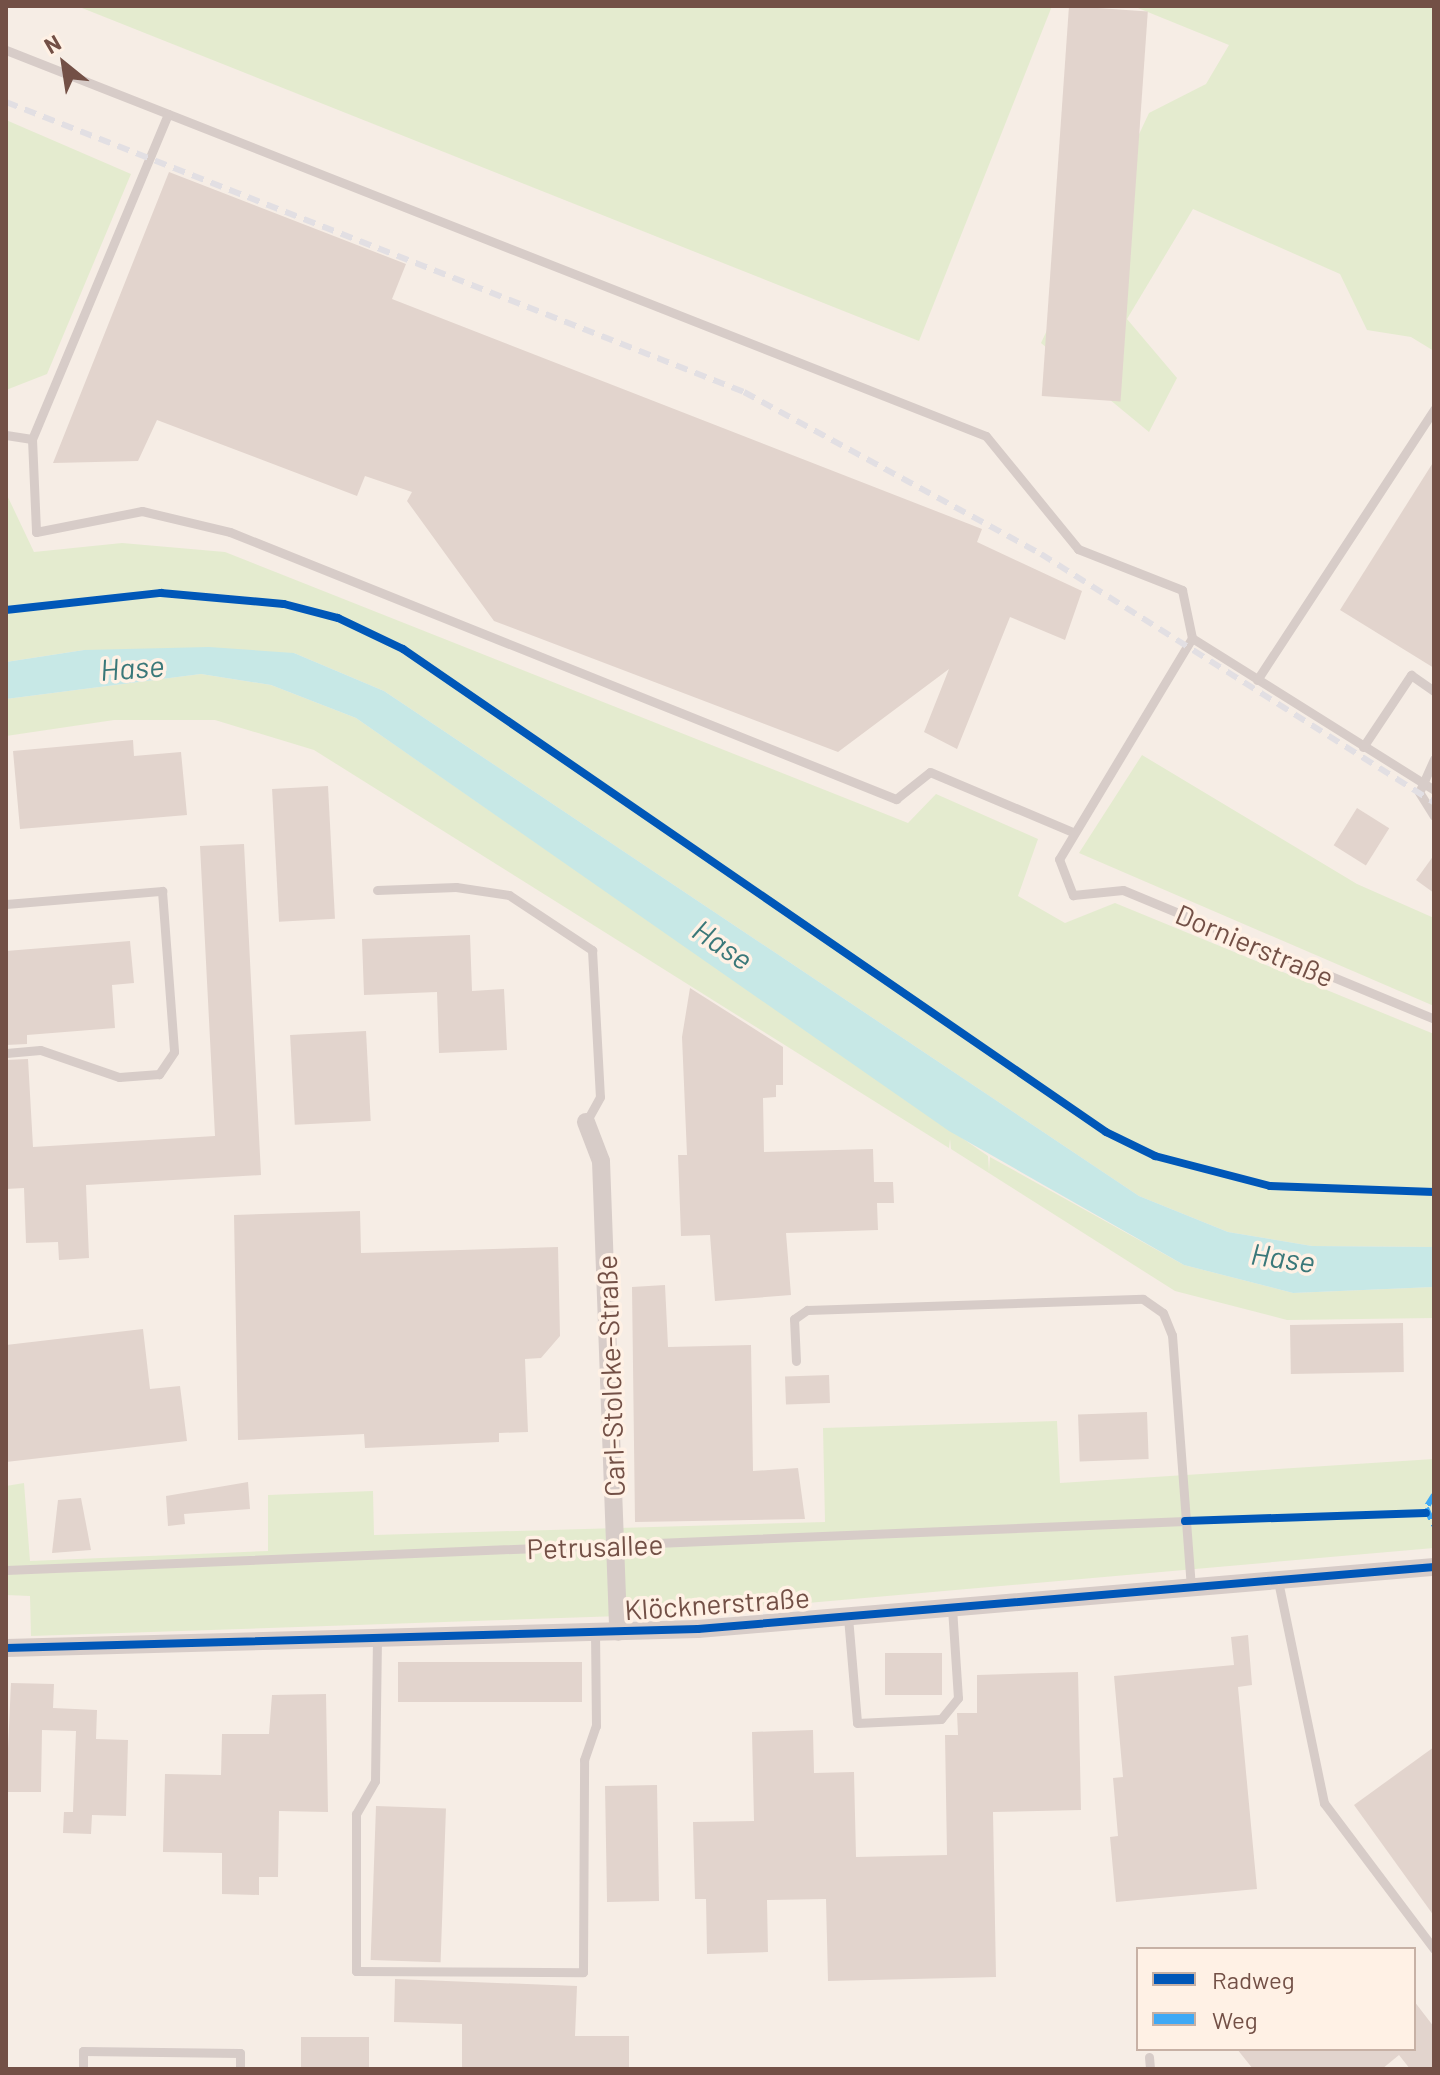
<!DOCTYPE html>
<meta charset="utf-8">
<style>
body{margin:0}
#map{position:relative;width:1440px;height:2075px;overflow:hidden;background:#f6ede5;font-family:Barlow,sans-serif}
div>[style]{position:absolute}
.green>*{inset:0;background:#e4ebcf}
.water>*{inset:0;background:#c7e8e6}
.building>*{inset:0;background:#e2d4cd;transform-origin:0 0}
.service>*{height:9px;margin:-4.5px;padding:0 4.5px;transform-origin:4.5px;border-radius:4.5px;background:#d7ccc8}
.minor>*{height:18px;margin:-9px;padding:0 9px;transform-origin:9px;border-radius:9px;background:#d7ccc8}
.rail>*{height:6px;margin-top:-3px;transform-origin:0;background:repeating-linear-gradient(90deg,#e2dfe3 0 12px,transparent 0 20px)}
.quiet>*{height:6px;margin-top:-3px;transform-origin:0;background:repeating-linear-gradient(90deg,#3fa9f5 0 12px,transparent 0 18px)}
.cycleway>*{height:8px;margin:-4px;padding:0 4px;transform-origin:4px;border-radius:4px;background:#0057b8}
span{translate:-50% -50%;white-space:nowrap;text-align:center;line-height:1.15;-webkit-text-stroke:7px #fff1e5;paint-order:stroke}
.street-label{font-size:28px;color:#735046}
.water-label{font-size:30px;color:#3a7879;font-style:italic}
.frame{position:absolute;inset:0;border:8px solid #735046;pointer-events:none}
.legend{position:absolute;left:1136px;top:1947px;width:280px;height:104px;box-sizing:border-box;background:#fff1e5;border:2px solid #c7b1a5;margin:0;padding:10px 14px;list-style:none;font-size:24px;color:#735046}
.legend li{display:flex;align-items:center;gap:16px;height:40px}
.legend b{width:40px;border:2px solid #c7b1a5}
.north{position:absolute;left:24px;top:24px;width:80px;height:80px;-webkit-text-stroke:6px #fff1e5;paint-order:stroke;rotate:330deg;font-size:22px;font-weight:700;line-height:32px;text-align:center;color:#735046}
.north::after{content:'';display:block;margin:auto;width:28px;height:36px;background:#735046;clip-path:polygon(50% 0,100% 100%,50% 72%,0 100%)}
</style>
<div id="map">
<div class="green">
<i style="clip-path:polygon(77px 6px,1052px 6px,919px 341px)"></i>
<i style="clip-path:polygon(1133px 6px,1434px 6px,1434px 351px,1411px 337px,1367px 330px,1340px 274px,1193px 209px,1127px 319px,1177px 378px,1149px 432px,1041px 343px,1149px 113px,1206px 84px,1229px 45px)"></i>
<i style="clip-path:polygon(6px 120px,131px 174px,47px 374px,6px 390px)"></i>
<i style="clip-path:polygon(6px 493px,34px 552px,122px 543px,225px 552px,908px 823px,936px 794px,1038px 839px,1018px 896px,1065px 923px,1115px 903px,1434px 1034px,1434px 1247px,1312px 1246px,1228px 1232px,1139px 1196px,384px 691px,294px 653px,84px 650px,6px 662px)"></i>
<i style="clip-path:polygon(201px 674px,271px 685px,356px 718px,988px 1156px,989px 1172px,990px 1157px,1184px 1265px,1293px 1293px,1434px 1287px,1434px 1318px,1287px 1320px,1175px 1291px,951px 1149px,950px 1139px,949px 1148px,314px 750px,215px 720px,114px 720px,6px 736px,6px 699px)"></i>
<i style="clip-path:polygon(1142px 755px,1357px 884px,1434px 918px,1434px 1006px,1079px 853px)"></i>
<i style="clip-path:polygon(1057px 1421px,1060px 1483px,1434px 1459px,1434px 1548px,681px 1614px,31px 1636px,30px 1596px,6px 1595px,6px 1486px,24px 1483px,30px 1561px,268px 1551px,268px 1495px,373px 1491px,374px 1535px,825px 1522px,823px 1428px)"></i>
</div>
<div class="water">
<i style="clip-path:polygon(209px 647px,294px 653px,384px 691px,1139px 1196px,1228px 1232px,1312px 1246px,1434px 1247px,1434px 1287px,1293px 1293px,1184px 1265px,949px 1131px,356px 718px,271px 685px,201px 674px,6px 699px,6px 662px,84px 650px)"></i>
</div>
<div class="building">
<i style="left:1069px;top:6px;width:79px;height:391px;rotate:4deg"></i>
<i style="clip-path:polygon(169px 172px,406px 264px,392px 299px,982px 529px,977px 542px,1082px 591px,1065px 640px,1010px 617px,957px 749px,924px 732px,949px 669px,838px 752px,494px 621px,407px 501px,412px 492px,365px 476px,357px 496px,157px 420px,138px 461px,53px 463px)"></i>
<i style="clip-path:polygon(1434px 461px,1434px 668px,1340px 610px)"></i>
<i style="clip-path:polygon(133px 740px,134px 756px,181px 752px,187px 815px,20px 829px,13px 751px)"></i>
<i style="left:328px;top:786px;width:133px;height:56px;rotate:87deg"></i>
<i style="left:1357px;top:808px;width:38px;height:44px;rotate:32deg"></i>
<i style="clip-path:polygon(244px 844px,261px 1175px,86px 1185px,89px 1258px,59px 1260px,58px 1242px,26px 1243px,24px 1188px,6px 1189px,6px 1060px,28px 1059px,33px 1147px,215px 1136px,200px 846px)"></i>
<i style="clip-path:polygon(1434px 855px,1434px 893px,1416px 880px)"></i>
<i style="clip-path:polygon(470px 935px,472px 991px,504px 989px,507px 1050px,439px 1053px,437px 992px,364px 995px,362px 939px)"></i>
<i style="clip-path:polygon(130px 941px,134px 983px,112px 985px,115px 1028px,27px 1035px,27px 1044px,6px 1045px,6px 951px)"></i>
<i style="clip-path:polygon(690px 988px,783px 1047px,783px 1085px,776px 1085px,776px 1097px,763px 1098px,764px 1152px,873px 1149px,874px 1182px,893px 1182px,894px 1203px,877px 1203px,878px 1230px,786px 1233px,791px 1295px,715px 1301px,710px 1235px,681px 1236px,678px 1155px,687px 1155px,682px 1037px)"></i>
<i style="left:366px;top:1031px;width:90px;height:76px;rotate:87deg"></i>
<i style="clip-path:polygon(360px 1211px,361px 1253px,558px 1247px,560px 1336px,541px 1358px,525px 1359px,528px 1432px,499px 1433px,499px 1442px,365px 1448px,364px 1434px,238px 1440px,234px 1215px)"></i>
<i style="clip-path:polygon(665px 1285px,668px 1347px,751px 1345px,753px 1471px,798px 1468px,805px 1519px,635px 1522px,632px 1287px)"></i>
<i style="left:1403px;top:1323px;width:49px;height:113px;rotate:89deg"></i>
<i style="clip-path:polygon(143px 1329px,150px 1389px,180px 1386px,187px 1441px,6px 1462px,6px 1345px)"></i>
<i style="left:829px;top:1375px;width:28px;height:44px;rotate:88deg"></i>
<i style="left:1147px;top:1412px;width:47px;height:69px;rotate:88deg"></i>
<i style="clip-path:polygon(248px 1482px,250px 1509px,184px 1514px,185px 1524px,168px 1526px,166px 1496px)"></i>
<i style="clip-path:polygon(81px 1498px,91px 1550px,52px 1553px,58px 1500px)"></i>
<i style="clip-path:polygon(1248px 1635px,1252px 1685px,1238px 1687px,1257px 1889px,1116px 1902px,1110px 1837px,1118px 1836px,1113px 1778px,1123px 1777px,1114px 1676px,1234px 1665px,1231px 1637px)"></i>
<i style="left:942px;top:1653px;width:42px;height:57px;rotate:90deg"></i>
<i style="left:582px;top:1662px;width:40px;height:184px;rotate:90deg"></i>
<i style="clip-path:polygon(1078px 1672px,1081px 1810px,993px 1812px,996px 1977px,828px 1981px,826px 1899px,767px 1900px,768px 1952px,707px 1954px,706px 1899px,695px 1899px,693px 1822px,754px 1821px,752px 1732px,813px 1730px,814px 1773px,854px 1772px,856px 1857px,947px 1855px,945px 1735px,958px 1735px,957px 1713px,977px 1713px,977px 1675px)"></i>
<i style="clip-path:polygon(11px 1683px,54px 1684px,53px 1708px,97px 1710px,96px 1739px,128px 1740px,126px 1816px,92px 1815px,91px 1834px,63px 1833px,64px 1812px,73px 1812px,76px 1731px,42px 1730px,41px 1792px,6px 1792px)"></i>
<i style="clip-path:polygon(326px 1694px,328px 1812px,279px 1811px,278px 1877px,259px 1877px,259px 1895px,222px 1894px,222px 1853px,163px 1852px,165px 1774px,221px 1775px,222px 1734px,269px 1734px,272px 1695px)"></i>
<i style="clip-path:polygon(1434px 1747px,1434px 1916px,1354px 1805px)"></i>
<i style="left:657px;top:1785px;width:116px;height:52px;rotate:89deg"></i>
<i style="left:376px;top:1806px;width:70px;height:154px;rotate:2deg"></i>
<i style="clip-path:polygon(395px 1979px,577px 1986px,575px 2036px,629px 2036px,629px 2069px,462px 2069px,462px 2024px,394px 2022px)"></i>
<i style="clip-path:polygon(1414px 2001px,1434px 2027px,1434px 2069px,1410px 2069px,1399px 2055px,1382px 2069px,1253px 2069px,1237px 2049px,1414px 2049px)"></i>
<i style="left:301px;top:2037px;width:68px;height:32px"></i>
</div>
<div class="service">
<i style="left:6px;top:50px;width:1053px;rotate:21.5deg"></i>
<i style="left:986px;top:436px;width:146px;rotate:50.8deg"></i>
<i style="left:1078px;top:549px;width:112px;rotate:21.5deg"></i>
<i style="left:1182px;top:590px;width:49px;rotate:78.2deg"></i>
<i style="left:1192px;top:638px;width:258px;rotate:121deg"></i>
<i style="left:1059px;top:859px;width:39px;rotate:69deg"></i>
<i style="left:1073px;top:895px;width:50px;rotate:-5.7deg"></i>
<i style="left:1123px;top:890px;width:337px;rotate:22.5deg"></i>
<i style="left:168px;top:114px;width:352px;rotate:112.7deg"></i>
<i style="left:32px;top:439px;width:93px;rotate:87.5deg"></i>
<i style="left:36px;top:532px;width:108px;rotate:-11.2deg"></i>
<i style="left:142px;top:511px;width:90px;rotate:13.4deg"></i>
<i style="left:230px;top:532px;width:718px;rotate:21.85deg"></i>
<i style="left:896px;top:799px;width:43px;rotate:-38.5deg"></i>
<i style="left:930px;top:772px;width:155px;rotate:22.8deg"></i>
<i style="left:6px;top:435px;width:26px;rotate:9deg"></i>
<i style="left:1192px;top:638px;width:286px;rotate:32.1deg"></i>
<i style="left:1257px;top:680px;width:324px;rotate:-56.8deg"></i>
<i style="left:1363px;top:747px;width:87px;rotate:-56.3deg"></i>
<i style="left:1411px;top:675px;width:28px;rotate:35deg"></i>
<i style="left:1434px;top:759px;width:36px;rotate:114deg"></i>
<i style="left:1419px;top:792px;width:28px;rotate:58deg"></i>
<i style="left:377px;top:890px;width:79px;rotate:-2.2deg"></i>
<i style="left:456px;top:887px;width:54px;rotate:8.6deg"></i>
<i style="left:509px;top:895px;width:100px;rotate:33.5deg"></i>
<i style="left:592px;top:950px;width:147px;rotate:86.9deg"></i>
<i style="left:600px;top:1097px;width:29px;rotate:119deg"></i>
<i style="left:6px;top:904px;width:157px;rotate:-4.8deg"></i>
<i style="left:162px;top:891px;width:161px;rotate:85.7deg"></i>
<i style="left:174px;top:1052px;width:27px;rotate:124deg"></i>
<i style="left:159px;top:1074px;width:40px;rotate:175.7deg"></i>
<i style="left:119px;top:1077px;width:83px;rotate:-161.1deg"></i>
<i style="left:40px;top:1050px;width:34px;rotate:175deg"></i>
<i style="left:796px;top:1361px;width:42px;rotate:-92.7deg"></i>
<i style="left:794px;top:1319px;width:16px;rotate:-35deg"></i>
<i style="left:807px;top:1310px;width:336px;rotate:-1.9deg"></i>
<i style="left:1143px;top:1299px;width:24px;rotate:35deg"></i>
<i style="left:1163px;top:1313px;width:24px;rotate:68deg"></i>
<i style="left:1172px;top:1335px;width:255px;rotate:85.7deg"></i>
<i style="left:6px;top:1570px;width:1180px;rotate:-2.38deg"></i>
<i style="left:1278px;top:1581px;width:227px;rotate:78.3deg"></i>
<i style="left:1324px;top:1803px;width:183px;rotate:53deg"></i>
<i style="left:848px;top:1617px;width:106px;rotate:85.1deg"></i>
<i style="left:857px;top:1723px;width:84px;rotate:-2.7deg"></i>
<i style="left:941px;top:1719px;width:27px;rotate:-51deg"></i>
<i style="left:958px;top:1698px;width:90px;rotate:-93.8deg"></i>
<i style="left:377px;top:1638px;width:143px;rotate:90.8deg"></i>
<i style="left:375px;top:1781px;width:38px;rotate:120deg"></i>
<i style="left:356px;top:1814px;width:157px;rotate:90deg"></i>
<i style="left:356px;top:1971px;width:227px;rotate:0.3deg"></i>
<i style="left:583px;top:1972px;width:212px;rotate:-89.7deg"></i>
<i style="left:584px;top:1760px;width:36px;rotate:-71deg"></i>
<i style="left:596px;top:1726px;width:93px;rotate:-90.6deg"></i>
<i style="left:1149px;top:2057px;width:12px;rotate:85deg"></i>
<i style="left:83px;top:2069px;width:18px;rotate:-90deg"></i>
<i style="left:83px;top:2051px;width:157px;rotate:0.7deg"></i>
<i style="left:240px;top:2053px;width:16px;rotate:90deg"></i>
</div>
<div class="minor">
<i style="left:586px;top:1122px;width:42px;rotate:69deg"></i>
<i style="left:601px;top:1161px;width:471px;rotate:87.9deg"></i>
<i style="left:6px;top:1648px;width:692px;rotate:-1.57deg"></i>
<i style="left:698px;top:1629px;width:739px;rotate:-4.82deg"></i>
</div>
<div class="rail">
<i style="left:6px;top:102px;width:793px;rotate:21.45deg"></i>
<i style="left:744px;top:392px;width:338px;rotate:28.6deg"></i>
<i style="left:1041px;top:554px;width:465px;rotate:32.3deg"></i>
</div>
<div class="quiet">
<i style="left:1434px;top:1495px;width:15px;rotate:122deg"></i>
<i style="left:1426px;top:1508px;width:19px;rotate:65deg"></i>
</div>
<div class="cycleway">
<i style="left:6px;top:610px;width:156px;rotate:-6.3deg"></i>
<i style="left:161px;top:593px;width:123px;rotate:5.1deg"></i>
<i style="left:284px;top:604px;width:56px;rotate:14.5deg"></i>
<i style="left:338px;top:618px;width:72px;rotate:25.5deg"></i>
<i style="left:403px;top:649px;width:853px;rotate:34.49deg"></i>
<i style="left:1106px;top:1132px;width:55px;rotate:26.1deg"></i>
<i style="left:1155px;top:1156px;width:119px;rotate:14.6deg"></i>
<i style="left:1270px;top:1186px;width:164px;rotate:2.1deg"></i>
<i style="left:1185px;top:1521px;width:241px;rotate:-1.9deg"></i>
<i style="left:6px;top:1648px;width:692px;rotate:-1.57deg"></i>
<i style="left:698px;top:1629px;width:739px;rotate:-4.82deg"></i>
</div>
<div class="street-label">
<span style="left:1255px;top:945px;rotate:23deg">Dornierstraße</span>
<span style="left:610px;top:1376px;rotate:-92deg">Carl-Stolcke-Straße</span>
<span style="left:595px;top:1546px;rotate:-2deg">Petrusallee</span>
<span style="left:717px;top:1603px;rotate:-4deg">Klöcknerstraße</span>
</div>
<div class="water-label">
<span style="left:132px;top:667px;rotate:-4deg">Hase</span>
<span style="left:723px;top:944px;rotate:34deg">Hase</span>
<span style="left:1283px;top:1257px;rotate:8deg">Hase</span>
</div>
<div class="frame"></div>
<ul class="legend">
<li><b style="height:10px;background:#0057b8"></b>Radweg</li>
<li><b style="height:10px;background:#3fa9f5"></b>Weg</li>
</ul>
<div class="north">N</div>
</div>
